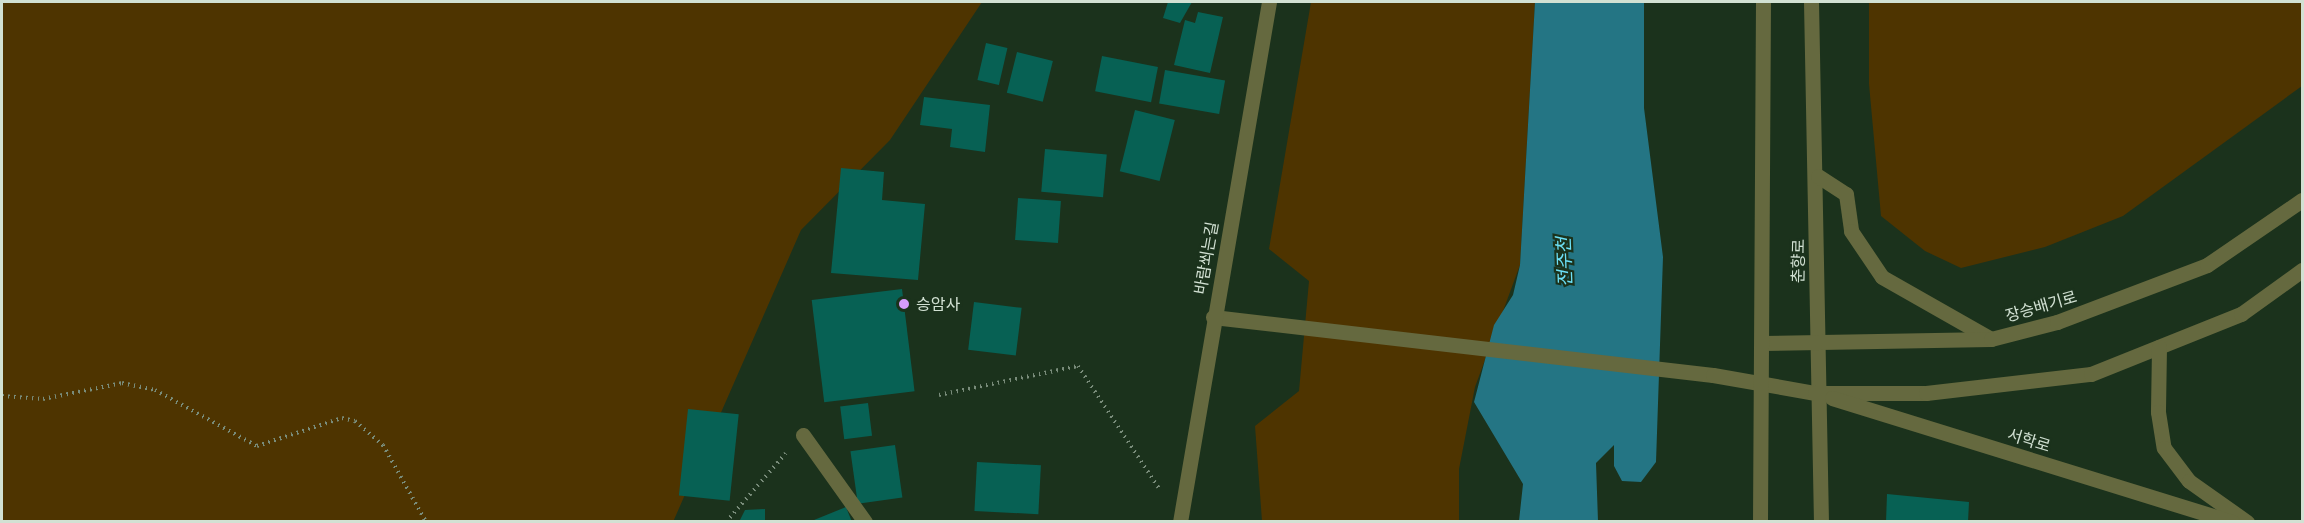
<!DOCTYPE html>
<meta charset="utf-8">
<style>
body{margin:0}
#map{position:relative;width:2304px;height:523px;overflow:hidden;background:#1b321c;font-family:"Source Serif 4","Noto Sans KR",serif}
div>[style]{position:absolute}
.green>*{inset:0;background:#4e3400}
.water>*{inset:0;background:#247584}
.building>*{inset:0;background:#076154;transform-origin:0 0}
.path>*{height:4px;margin-top:-2px;transform-origin:0;background:repeating-linear-gradient(90deg,#798c7a 0 1.5px,transparent 0 6px)}
.minor>*{height:15px;margin:-7.5px;padding:0 7.5px;transform-origin:7.5px;border-radius:7.5px;background:#65693f}
.dots>*{width:16px;height:16px;translate:-50% -50%;box-sizing:border-box;border:3px solid #1b321c;border-radius:50%}
span{translate:-50% -50%;white-space:nowrap;text-align:center;line-height:1.15;-webkit-text-stroke:4.5px #1b321c;paint-order:stroke}
.street-label{font-size:16px;color:#d2e1d3}
.poi-label{font-size:16px;color:#d2e1d3}
.left{translate:0 -50%;text-align:left}
.water-label{font-size:18px;color:#6de1f7;font-style:italic}
.frame{position:absolute;inset:0;border:3px solid #d2e1d3;pointer-events:none}
</style>
<div id="map">
<div class="green">
<i style="clip-path:polygon(2px 2px,982px 2px,890px 140px,801px 230px,673px 522px,2px 521px)"></i>
<i style="clip-path:polygon(1311px 2px,1535px 2px,1520px 265px,1475px 387px,1459px 469px,1459px 521px,1262px 521px,1255px 426px,1299px 391px,1309px 281px,1269px 249px)"></i>
<i style="clip-path:polygon(1869px 2px,2302px 2px,2302px 86px,2123px 216px,2045px 247px,1961px 268px,1925px 251px,1881px 216px,1869px 84px)"></i>
</div>
<div class="water">
<i style="clip-path:polygon(1535px 2px,1644px 2px,1644px 108px,1663px 257px,1656px 462px,1641px 482px,1622px 481px,1614px 466px,1614px 445px,1596px 463px,1598px 521px,1519px 521px,1523px 484px,1474px 402px,1494px 325px,1513px 295px,1520px 265px)"></i>
</div>
<div class="building">
<i style="clip-path:polygon(1168px 2px,1192px 2px,1180px 23px,1163px 18px)"></i>
<i style="clip-path:polygon(1198px 12px,1223px 17px,1210px 73px,1174px 65px,1185px 20px,1195px 23px)"></i>
<i style="left:986px;top:43px;width:22px;height:38px;rotate:13deg"></i>
<i style="left:1017px;top:52px;width:37px;height:42px;rotate:14deg"></i>
<i style="left:1102px;top:56px;width:57px;height:36px;rotate:11deg"></i>
<i style="left:1165px;top:70px;width:61px;height:34px;rotate:10deg"></i>
<i style="clip-path:polygon(924px 97px,990px 105px,985px 152px,950px 147px,952px 129px,920px 125px)"></i>
<i style="left:1135px;top:110px;width:41px;height:63px;rotate:14deg"></i>
<i style="left:1045px;top:149px;width:62px;height:43px;rotate:5deg"></i>
<i style="clip-path:polygon(841px 168px,884px 172px,882px 200px,925px 204px,918px 280px,831px 273px)"></i>
<i style="left:1018px;top:198px;width:43px;height:42px;rotate:4deg"></i>
<i style="left:902px;top:289px;width:103px;height:91px;rotate:83deg"></i>
<i style="left:974px;top:302px;width:48px;height:48px;rotate:7deg"></i>
<i style="left:868px;top:403px;width:33px;height:28px;rotate:83deg"></i>
<i style="left:688px;top:409px;width:51px;height:87px;rotate:6deg"></i>
<i style="left:895px;top:445px;width:53px;height:45px;rotate:82deg"></i>
<i style="left:977px;top:462px;width:64px;height:49px;rotate:3deg"></i>
<i style="clip-path:polygon(1887px 494px,1969px 502px,1968px 522px,1886px 522px)"></i>
<i style="clip-path:polygon(846px 507px,852px 522px,815px 522px,814px 520px)"></i>
<i style="clip-path:polygon(765px 509px,765px 522px,739px 522px,745px 510px)"></i>
</div>
<div class="path">
<i style="left:939px;top:395px;width:142px;rotate:-11.8deg"></i>
<i style="left:1078px;top:366px;width:149px;rotate:56.5deg"></i>
<i style="left:2px;top:396px;width:41px;rotate:4.2deg"></i>
<i style="left:43px;top:399px;width:81px;rotate:-11.4deg"></i>
<i style="left:122px;top:383px;width:34px;rotate:12deg"></i>
<i style="left:155px;top:390px;width:116px;rotate:28.8deg"></i>
<i style="left:257px;top:446px;width:89px;rotate:-18.2deg"></i>
<i style="left:342px;top:418px;width:13px;rotate:13deg"></i>
<i style="left:355px;top:421px;width:37px;rotate:41deg"></i>
<i style="left:383px;top:445px;width:88px;rotate:60.8deg"></i>
<i style="left:726px;top:522px;width:91px;rotate:-49deg"></i>
</div>
<div class="minor">
<i style="left:1811px;top:2px;width:520px;rotate:88.9deg"></i>
<i style="left:1818px;top:176px;width:33px;rotate:33deg"></i>
<i style="left:1846px;top:194px;width:37px;rotate:82deg"></i>
<i style="left:1851px;top:231px;width:55px;rotate:56deg"></i>
<i style="left:1882px;top:277px;width:125px;rotate:29.6deg"></i>
<i style="left:1213px;top:317px;width:503px;rotate:6.62deg"></i>
<i style="left:1713px;top:375px;width:104px;rotate:10deg"></i>
<i style="left:1815px;top:393px;width:111px"></i>
<i style="left:1926px;top:393px;width:166px;rotate:-6.6deg"></i>
<i style="left:2091px;top:374px;width:162px;rotate:-21.8deg"></i>
<i style="left:2241px;top:314px;width:75px;rotate:-35.8deg"></i>
<i style="left:1762px;top:343px;width:229px;rotate:-1deg"></i>
<i style="left:1991px;top:339px;width:68px;rotate:-14.4deg"></i>
<i style="left:2057px;top:322px;width:160px;rotate:-20.8deg"></i>
<i style="left:2207px;top:265px;width:115px;rotate:-34.4deg"></i>
<i style="left:2159px;top:347px;width:65px;rotate:90.9deg"></i>
<i style="left:2158px;top:412px;width:36px;rotate:81deg"></i>
<i style="left:2164px;top:448px;width:41px;rotate:52.9deg"></i>
<i style="left:2189px;top:481px;width:71px;rotate:35.3deg"></i>
<i style="left:1832px;top:398px;width:419px;rotate:17.2deg"></i>
<i style="left:803px;top:435px;width:107px;rotate:54.5deg"></i>
<i style="left:1180px;top:522px;width:528px;rotate:-80.29deg"></i>
<i style="left:1760px;top:522px;width:520px;rotate:-89.67deg"></i>
</div>
<div class="dots">
<i style="left:904px;top:304px;background:#d59bfb"></i>
</div>
<div class="street-label">
<span style="left:1206px;top:258px;rotate:-80deg">바람쐬는길</span>
<span style="left:1798px;top:261px;rotate:-89deg">춘향로</span>
<span style="left:2041px;top:306px;rotate:-16deg">장승배기로</span>
<span style="left:2029px;top:440px;rotate:17deg">서학로</span>
</div>
<div class="poi-label">
<span class="left" style="left:916px;top:304px">승암사</span>
</div>
<div class="water-label">
<span style="left:1565px;top:262px;rotate:-92deg">전주천</span>
</div>
<div class="frame"></div>
</div>
